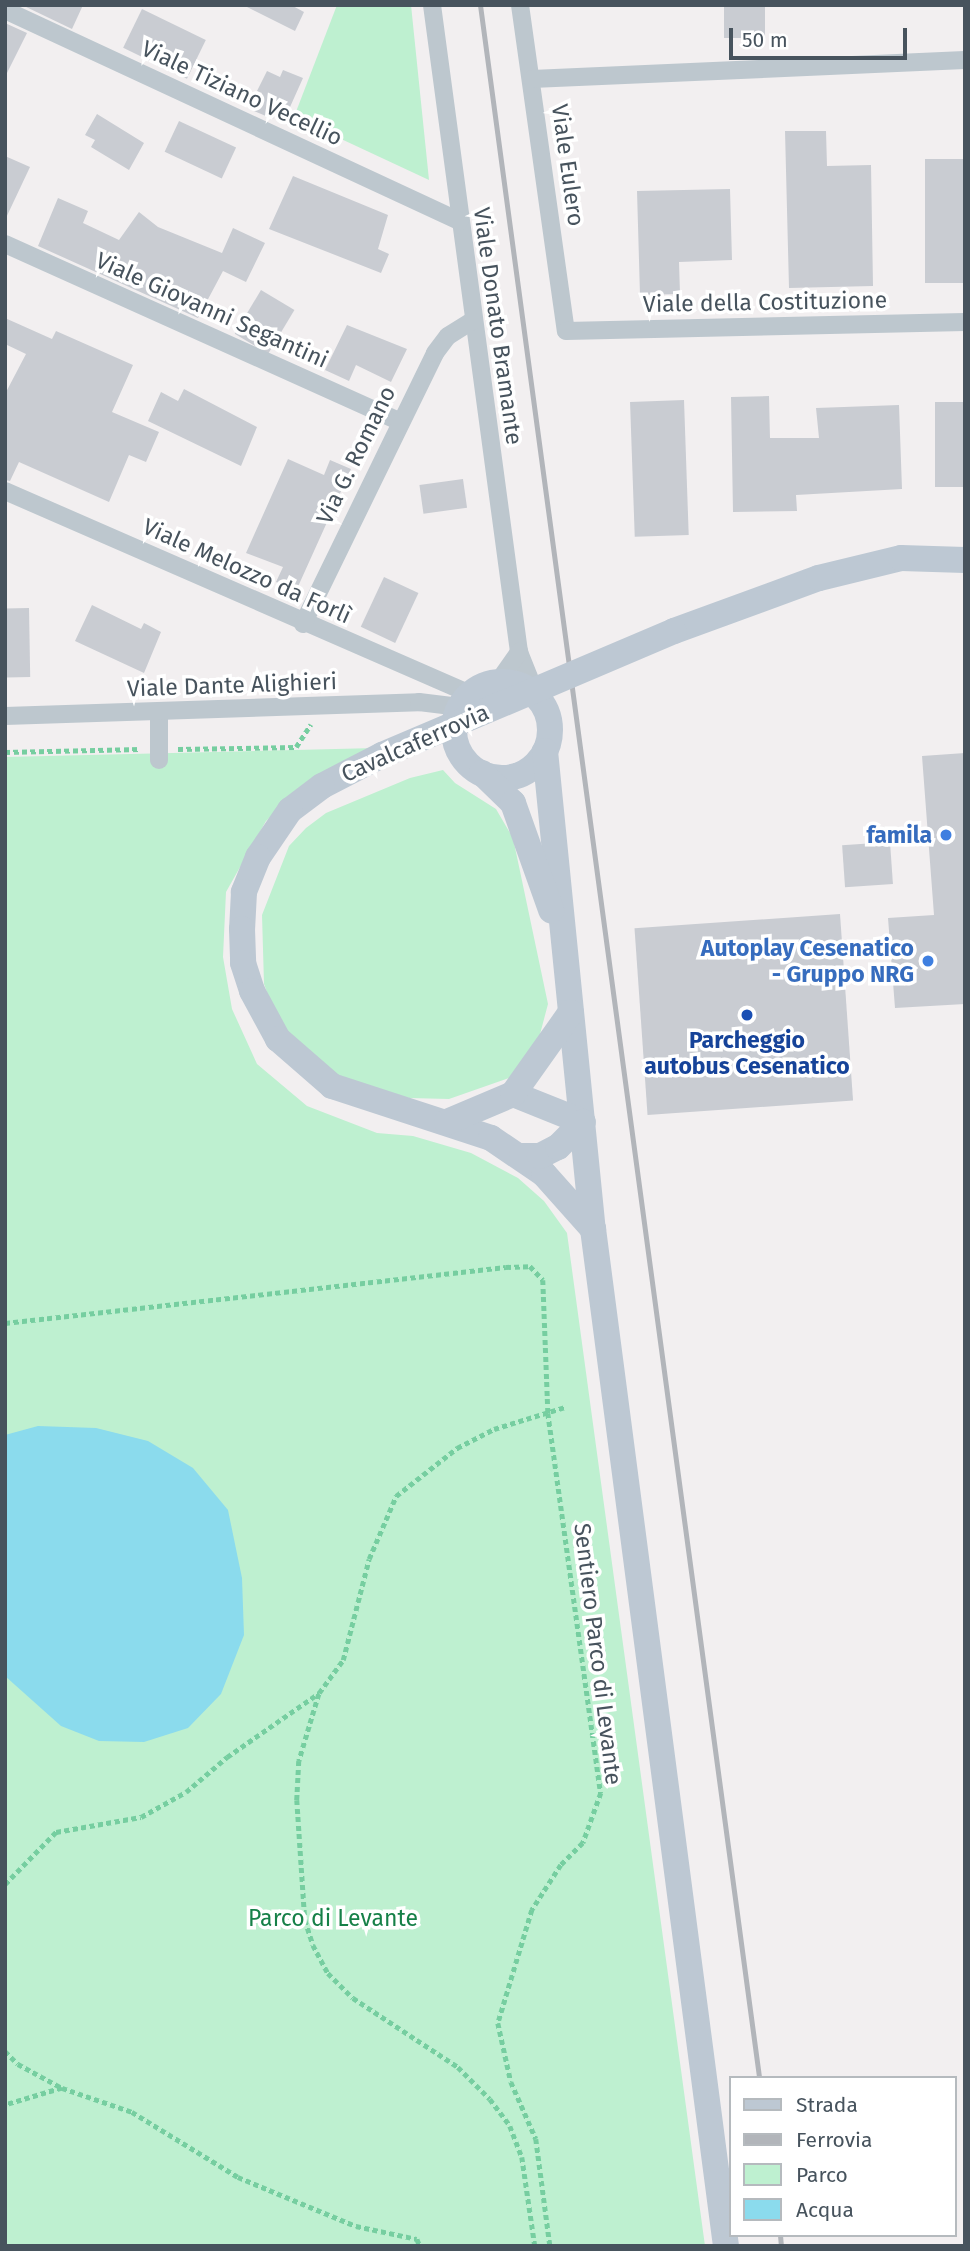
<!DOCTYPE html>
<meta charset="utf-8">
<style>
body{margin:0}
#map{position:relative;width:970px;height:2251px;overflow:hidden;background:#f2eff0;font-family:"Fira Sans",sans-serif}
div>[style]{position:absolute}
.green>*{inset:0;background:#bef0d0}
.water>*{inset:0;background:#8bdbed}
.building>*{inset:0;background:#c9ccd2;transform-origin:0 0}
.path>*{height:4.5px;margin-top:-2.25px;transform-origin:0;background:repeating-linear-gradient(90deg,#76cea0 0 5px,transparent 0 8.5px)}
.street>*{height:18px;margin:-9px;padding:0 9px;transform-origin:9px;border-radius:9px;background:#bdc7ce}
.secondary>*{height:26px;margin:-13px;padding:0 13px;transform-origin:13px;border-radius:13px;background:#bdc8d3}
.secondary>.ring{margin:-13px;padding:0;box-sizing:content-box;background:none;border:26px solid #bdc8d3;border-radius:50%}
.rail>*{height:5px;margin:-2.5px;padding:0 2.5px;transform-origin:2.5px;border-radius:2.5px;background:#b2b5ba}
.secondary-bridge>*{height:26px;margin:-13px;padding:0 13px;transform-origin:13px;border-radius:13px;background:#bdc8d3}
.dots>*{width:19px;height:19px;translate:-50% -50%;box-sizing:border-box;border:4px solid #fff;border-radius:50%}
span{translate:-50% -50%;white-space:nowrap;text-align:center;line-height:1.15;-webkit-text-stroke:7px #fff;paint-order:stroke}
.street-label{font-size:23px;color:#47535d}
.shop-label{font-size:23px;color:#366cbe;font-weight:700}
.right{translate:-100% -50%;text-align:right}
.transit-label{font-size:23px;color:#164399;font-weight:700}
.park-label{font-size:23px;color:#168048}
.frame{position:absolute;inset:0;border:7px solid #47535d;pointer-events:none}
.legend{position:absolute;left:729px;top:2076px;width:228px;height:161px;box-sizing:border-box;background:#fff;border:2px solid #b5babe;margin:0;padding:9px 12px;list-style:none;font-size:21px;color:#47535d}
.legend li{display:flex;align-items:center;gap:14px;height:35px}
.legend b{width:35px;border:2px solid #b5babe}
.scale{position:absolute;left:729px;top:28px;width:178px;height:32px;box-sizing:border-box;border:4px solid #47535d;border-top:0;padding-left:9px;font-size:21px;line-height:24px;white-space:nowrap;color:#47535d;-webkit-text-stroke:5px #fff;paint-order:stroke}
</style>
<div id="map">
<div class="green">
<i style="clip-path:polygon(337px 5px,411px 5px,429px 180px,294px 117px)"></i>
<i style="clip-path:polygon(376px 748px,302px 787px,266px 821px,226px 892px,223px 957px,232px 1009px,257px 1064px,307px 1106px,377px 1133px,413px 1136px,471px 1153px,518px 1178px,544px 1201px,567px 1233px,705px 2246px,5px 2246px,5px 757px)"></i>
<i style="clip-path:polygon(443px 770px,455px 783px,496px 809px,513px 838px,548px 1004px,539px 1038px,509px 1078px,449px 1099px,409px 1098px,350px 1083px,303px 1052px,275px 1014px,264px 984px,262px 915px,289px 846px,306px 828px,326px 813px,410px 778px)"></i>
</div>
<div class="water">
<i style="clip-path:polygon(38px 1426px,96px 1428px,148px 1441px,193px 1468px,228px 1510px,242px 1578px,244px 1635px,221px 1694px,188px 1728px,144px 1742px,99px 1741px,61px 1726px,5px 1676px,5px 1435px)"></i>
</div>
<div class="building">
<i style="clip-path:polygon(22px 5px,83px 5px,72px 29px)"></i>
<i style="clip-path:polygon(243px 5px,291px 5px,304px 12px,295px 31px)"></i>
<i style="left:724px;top:5px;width:41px;height:33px"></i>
<i style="left:142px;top:9px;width:71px;height:43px;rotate:26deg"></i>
<i style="clip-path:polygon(5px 23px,27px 33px,5px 77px)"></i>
<i style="clip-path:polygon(283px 70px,303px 78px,286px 116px,276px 112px,273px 119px,254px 111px,262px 93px,257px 91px,267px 71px,280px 77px)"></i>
<i style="clip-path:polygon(97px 114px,144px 143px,129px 170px,91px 147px,95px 140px,85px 135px)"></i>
<i style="left:179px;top:121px;width:63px;height:34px;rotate:25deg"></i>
<i style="clip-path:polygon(785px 131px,826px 131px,827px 166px,871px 165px,873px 286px,789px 288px)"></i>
<i style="clip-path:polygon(5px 156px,30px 167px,5px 220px)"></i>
<i style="left:965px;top:159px;width:124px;height:40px;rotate:90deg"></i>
<i style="clip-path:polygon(293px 176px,388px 215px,378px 249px,389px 254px,381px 273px,269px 229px)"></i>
<i style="clip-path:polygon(730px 189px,732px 260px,679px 262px,680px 294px,640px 295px,637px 191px)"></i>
<i style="clip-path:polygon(58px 198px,88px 211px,83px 223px,119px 240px,139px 212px,158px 227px,222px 253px,233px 228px,265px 243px,246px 282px,223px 271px,198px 318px,38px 246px)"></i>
<i style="left:261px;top:290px;width:39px;height:51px;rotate:31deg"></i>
<i style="clip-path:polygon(5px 318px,52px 339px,56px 331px,133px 365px,112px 412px,159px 432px,146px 462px,129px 455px,109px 502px,19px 462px,10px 481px,5px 480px,5px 394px,26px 354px,5px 344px)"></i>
<i style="clip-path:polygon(347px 325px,407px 349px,391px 382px,356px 365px,349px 381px,325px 370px)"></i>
<i style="clip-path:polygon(184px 389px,257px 427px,241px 466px,148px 421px,161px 392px,178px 401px)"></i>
<i style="clip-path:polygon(769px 396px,770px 438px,819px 438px,816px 408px,899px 405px,902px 489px,796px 495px,797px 511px,733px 512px,731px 397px)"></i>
<i style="left:684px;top:400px;width:135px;height:54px;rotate:88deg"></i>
<i style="left:965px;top:402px;width:85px;height:30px;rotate:90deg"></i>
<i style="clip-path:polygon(288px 459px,324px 475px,330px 460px,351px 469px,296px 591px,276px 582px,283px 567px,246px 553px)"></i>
<i style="left:463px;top:479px;width:29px;height:44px;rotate:82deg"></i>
<i style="left:384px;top:577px;width:38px;height:55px;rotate:25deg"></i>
<i style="clip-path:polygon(92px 605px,141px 629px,144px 623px,161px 632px,144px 673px,75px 641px)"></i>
<i style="left:29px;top:608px;width:69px;height:24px;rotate:89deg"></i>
<i style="clip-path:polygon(965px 753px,965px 1004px,895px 1008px,888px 918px,934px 915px,922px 756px)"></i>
<i style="left:890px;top:842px;width:42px;height:48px;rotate:86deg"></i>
<i style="left:840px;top:914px;width:187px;height:206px;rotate:86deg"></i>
</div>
<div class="path">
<i style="left:178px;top:749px;width:118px;rotate:-1deg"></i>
<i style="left:296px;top:747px;width:27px;rotate:-57deg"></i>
<i style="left:5px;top:752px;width:136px;rotate:-1.3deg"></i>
<i style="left:5px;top:1323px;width:504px;rotate:-6.38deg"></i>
<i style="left:506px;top:1267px;width:24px;rotate:-2deg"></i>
<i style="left:530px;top:1266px;width:19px;rotate:47deg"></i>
<i style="left:543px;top:1280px;width:133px;rotate:87.8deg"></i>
<i style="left:548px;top:1413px;width:384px;rotate:82.1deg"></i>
<i style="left:601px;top:1793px;width:53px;rotate:109.8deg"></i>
<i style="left:583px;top:1843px;width:31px;rotate:135deg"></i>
<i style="left:561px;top:1865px;width:54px;rotate:122.8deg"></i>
<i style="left:532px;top:1910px;width:118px;rotate:106.7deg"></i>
<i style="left:498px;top:2023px;width:60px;rotate:77.6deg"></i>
<i style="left:511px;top:2082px;width:62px;rotate:66.3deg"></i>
<i style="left:536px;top:2139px;width:108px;rotate:82.5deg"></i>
<i style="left:319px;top:1694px;width:70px;rotate:106.6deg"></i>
<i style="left:299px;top:1761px;width:39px;rotate:93deg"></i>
<i style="left:297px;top:1800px;width:120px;rotate:86.2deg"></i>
<i style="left:305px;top:1920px;width:26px;rotate:72deg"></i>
<i style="left:313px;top:1945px;width:32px;rotate:62deg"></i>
<i style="left:328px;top:1973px;width:35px;rotate:45deg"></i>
<i style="left:353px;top:1998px;width:126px;rotate:33.3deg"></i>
<i style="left:458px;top:2067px;width:45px;rotate:45deg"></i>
<i style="left:490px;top:2099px;width:34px;rotate:53deg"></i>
<i style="left:510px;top:2126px;width:33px;rotate:69deg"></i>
<i style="left:522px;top:2157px;width:90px;rotate:81.7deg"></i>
<i style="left:5px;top:1884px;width:73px;rotate:-45.6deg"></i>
<i style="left:56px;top:1832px;width:86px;rotate:-10deg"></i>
<i style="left:141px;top:1817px;width:51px;rotate:-29.1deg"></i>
<i style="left:186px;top:1792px;width:54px;rotate:-40.5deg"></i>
<i style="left:227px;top:1757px;width:112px;rotate:-34.8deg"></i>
<i style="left:319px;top:1693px;width:41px;rotate:-54deg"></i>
<i style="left:343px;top:1660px;width:104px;rotate:-75.6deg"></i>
<i style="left:369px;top:1559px;width:69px;rotate:-66.8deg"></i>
<i style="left:396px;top:1496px;width:78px;rotate:-38.2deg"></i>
<i style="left:457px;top:1448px;width:42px;rotate:-27.2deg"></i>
<i style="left:494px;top:1429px;width:74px;rotate:-17.2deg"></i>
<i style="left:5px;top:2051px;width:18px;rotate:45deg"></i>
<i style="left:18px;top:2064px;width:50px;rotate:28.6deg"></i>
<i style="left:62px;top:2088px;width:59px;rotate:163.4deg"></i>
<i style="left:62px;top:2088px;width:74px;rotate:18.9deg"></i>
<i style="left:132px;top:2112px;width:124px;rotate:31.5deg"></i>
<i style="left:238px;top:2177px;width:128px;rotate:22.6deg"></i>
<i style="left:356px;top:2226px;width:62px;rotate:12deg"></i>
<i style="left:417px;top:2239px;width:8px;rotate:67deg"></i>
</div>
<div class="street">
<i style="left:432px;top:5px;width:653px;rotate:82.34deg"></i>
<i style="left:519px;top:652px;width:48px;rotate:68.2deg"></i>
<i style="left:520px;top:5px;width:329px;rotate:82deg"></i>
<i style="left:566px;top:331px;width:399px;rotate:-1.3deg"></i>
<i style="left:5px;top:10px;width:501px;rotate:24.93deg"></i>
<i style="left:532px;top:79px;width:433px;rotate:-2.5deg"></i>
<i style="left:5px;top:244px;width:431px;rotate:24.2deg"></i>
<i style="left:5px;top:491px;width:507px;rotate:23.58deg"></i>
<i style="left:303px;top:624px;width:301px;rotate:-64deg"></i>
<i style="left:435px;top:353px;width:21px;rotate:-53deg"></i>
<i style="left:448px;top:336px;width:28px;rotate:-32deg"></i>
<i style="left:498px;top:682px;width:37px;rotate:-55deg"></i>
<i style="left:159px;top:712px;width:48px;rotate:90deg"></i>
<i style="left:5px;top:716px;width:414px;rotate:-1.9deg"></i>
<i style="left:419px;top:702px;width:41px;rotate:7deg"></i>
</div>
<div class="secondary">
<i style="left:674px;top:631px;width:154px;rotate:-20.1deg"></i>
<i style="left:819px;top:578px;width:84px;rotate:-13.7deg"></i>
<i style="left:901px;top:558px;width:64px;rotate:1.8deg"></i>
<i class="ring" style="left:454px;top:682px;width:70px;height:70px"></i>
<i style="left:545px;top:751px;width:480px;rotate:84.3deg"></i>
<i style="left:593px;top:1229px;width:1026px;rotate:82.55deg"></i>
<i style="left:382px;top:755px;width:68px;rotate:152.7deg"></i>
<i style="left:322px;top:786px;width:40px;rotate:143deg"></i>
<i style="left:290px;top:810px;width:57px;rotate:124.2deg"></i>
<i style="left:258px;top:857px;width:38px;rotate:112deg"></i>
<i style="left:244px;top:892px;width:37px;rotate:93deg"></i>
<i style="left:242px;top:929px;width:34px;rotate:88deg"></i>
<i style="left:243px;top:963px;width:29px;rotate:72deg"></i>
<i style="left:252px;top:991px;width:55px;rotate:61.6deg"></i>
<i style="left:278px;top:1039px;width:72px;rotate:41deg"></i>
<i style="left:332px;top:1086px;width:167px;rotate:18.1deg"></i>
<i style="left:491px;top:1138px;width:64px;rotate:34.2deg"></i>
<i style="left:544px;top:1174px;width:74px;rotate:48.3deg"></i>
<i style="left:482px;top:773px;width:43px;rotate:44.1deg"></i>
<i style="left:513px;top:803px;width:114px;rotate:70.4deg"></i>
<i style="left:513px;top:1094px;width:75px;rotate:21.8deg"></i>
<i style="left:447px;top:1122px;width:72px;rotate:-23deg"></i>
<i style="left:513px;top:1094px;width:100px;rotate:-54.7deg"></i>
<i style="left:522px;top:1156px;width:18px"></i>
<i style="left:540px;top:1156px;width:20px;rotate:-27deg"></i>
<i style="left:558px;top:1147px;width:35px;rotate:-45deg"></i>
</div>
<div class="rail">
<i style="left:480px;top:5px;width:2092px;rotate:82.33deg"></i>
<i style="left:780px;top:2235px;width:11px;rotate:85deg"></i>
</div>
<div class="secondary-bridge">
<i style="left:382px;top:755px;width:317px;rotate:-23deg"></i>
</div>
<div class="dots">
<i style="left:946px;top:835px;background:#3f7fe0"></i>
<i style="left:928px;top:961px;background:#3f7fe0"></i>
<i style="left:747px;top:1015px;background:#1a4fb4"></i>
</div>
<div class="street-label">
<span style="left:242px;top:93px;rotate:25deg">Viale Tiziano Vecellio</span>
<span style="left:568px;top:165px;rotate:82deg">Viale Eulero</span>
<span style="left:765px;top:302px;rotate:-1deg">Viale della Costituzione</span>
<span style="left:212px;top:310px;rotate:24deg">Viale Giovanni Segantini</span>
<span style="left:498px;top:326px;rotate:82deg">Viale Donato Bramante</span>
<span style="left:356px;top:455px;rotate:-64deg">Via G. Romano</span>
<span style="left:247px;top:571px;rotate:24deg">Viale Melozzo da Forlì</span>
<span style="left:232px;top:685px;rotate:-2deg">Viale Dante Alighieri</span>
<span style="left:415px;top:743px;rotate:-24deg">Cavalcaferrovia</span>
<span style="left:598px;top:1654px;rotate:83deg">Sentiero Parco di Levante</span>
</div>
<div class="shop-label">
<span class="right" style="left:932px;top:835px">famila</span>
<span class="right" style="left:914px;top:961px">Autoplay Cesenatico<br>- Gruppo NRG</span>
</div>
<div class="transit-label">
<span style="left:747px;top:1053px">Parcheggio<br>autobus Cesenatico</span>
</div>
<div class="park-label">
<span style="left:333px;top:1918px">Parco di Levante</span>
</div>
<div class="frame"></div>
<ul class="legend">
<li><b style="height:9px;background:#bdc8d3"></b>Strada</li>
<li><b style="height:9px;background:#b2b5ba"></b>Ferrovia</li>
<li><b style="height:19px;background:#bef0d0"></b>Parco</li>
<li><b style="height:19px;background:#8bdbed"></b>Acqua</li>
</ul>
<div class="scale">50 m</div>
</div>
